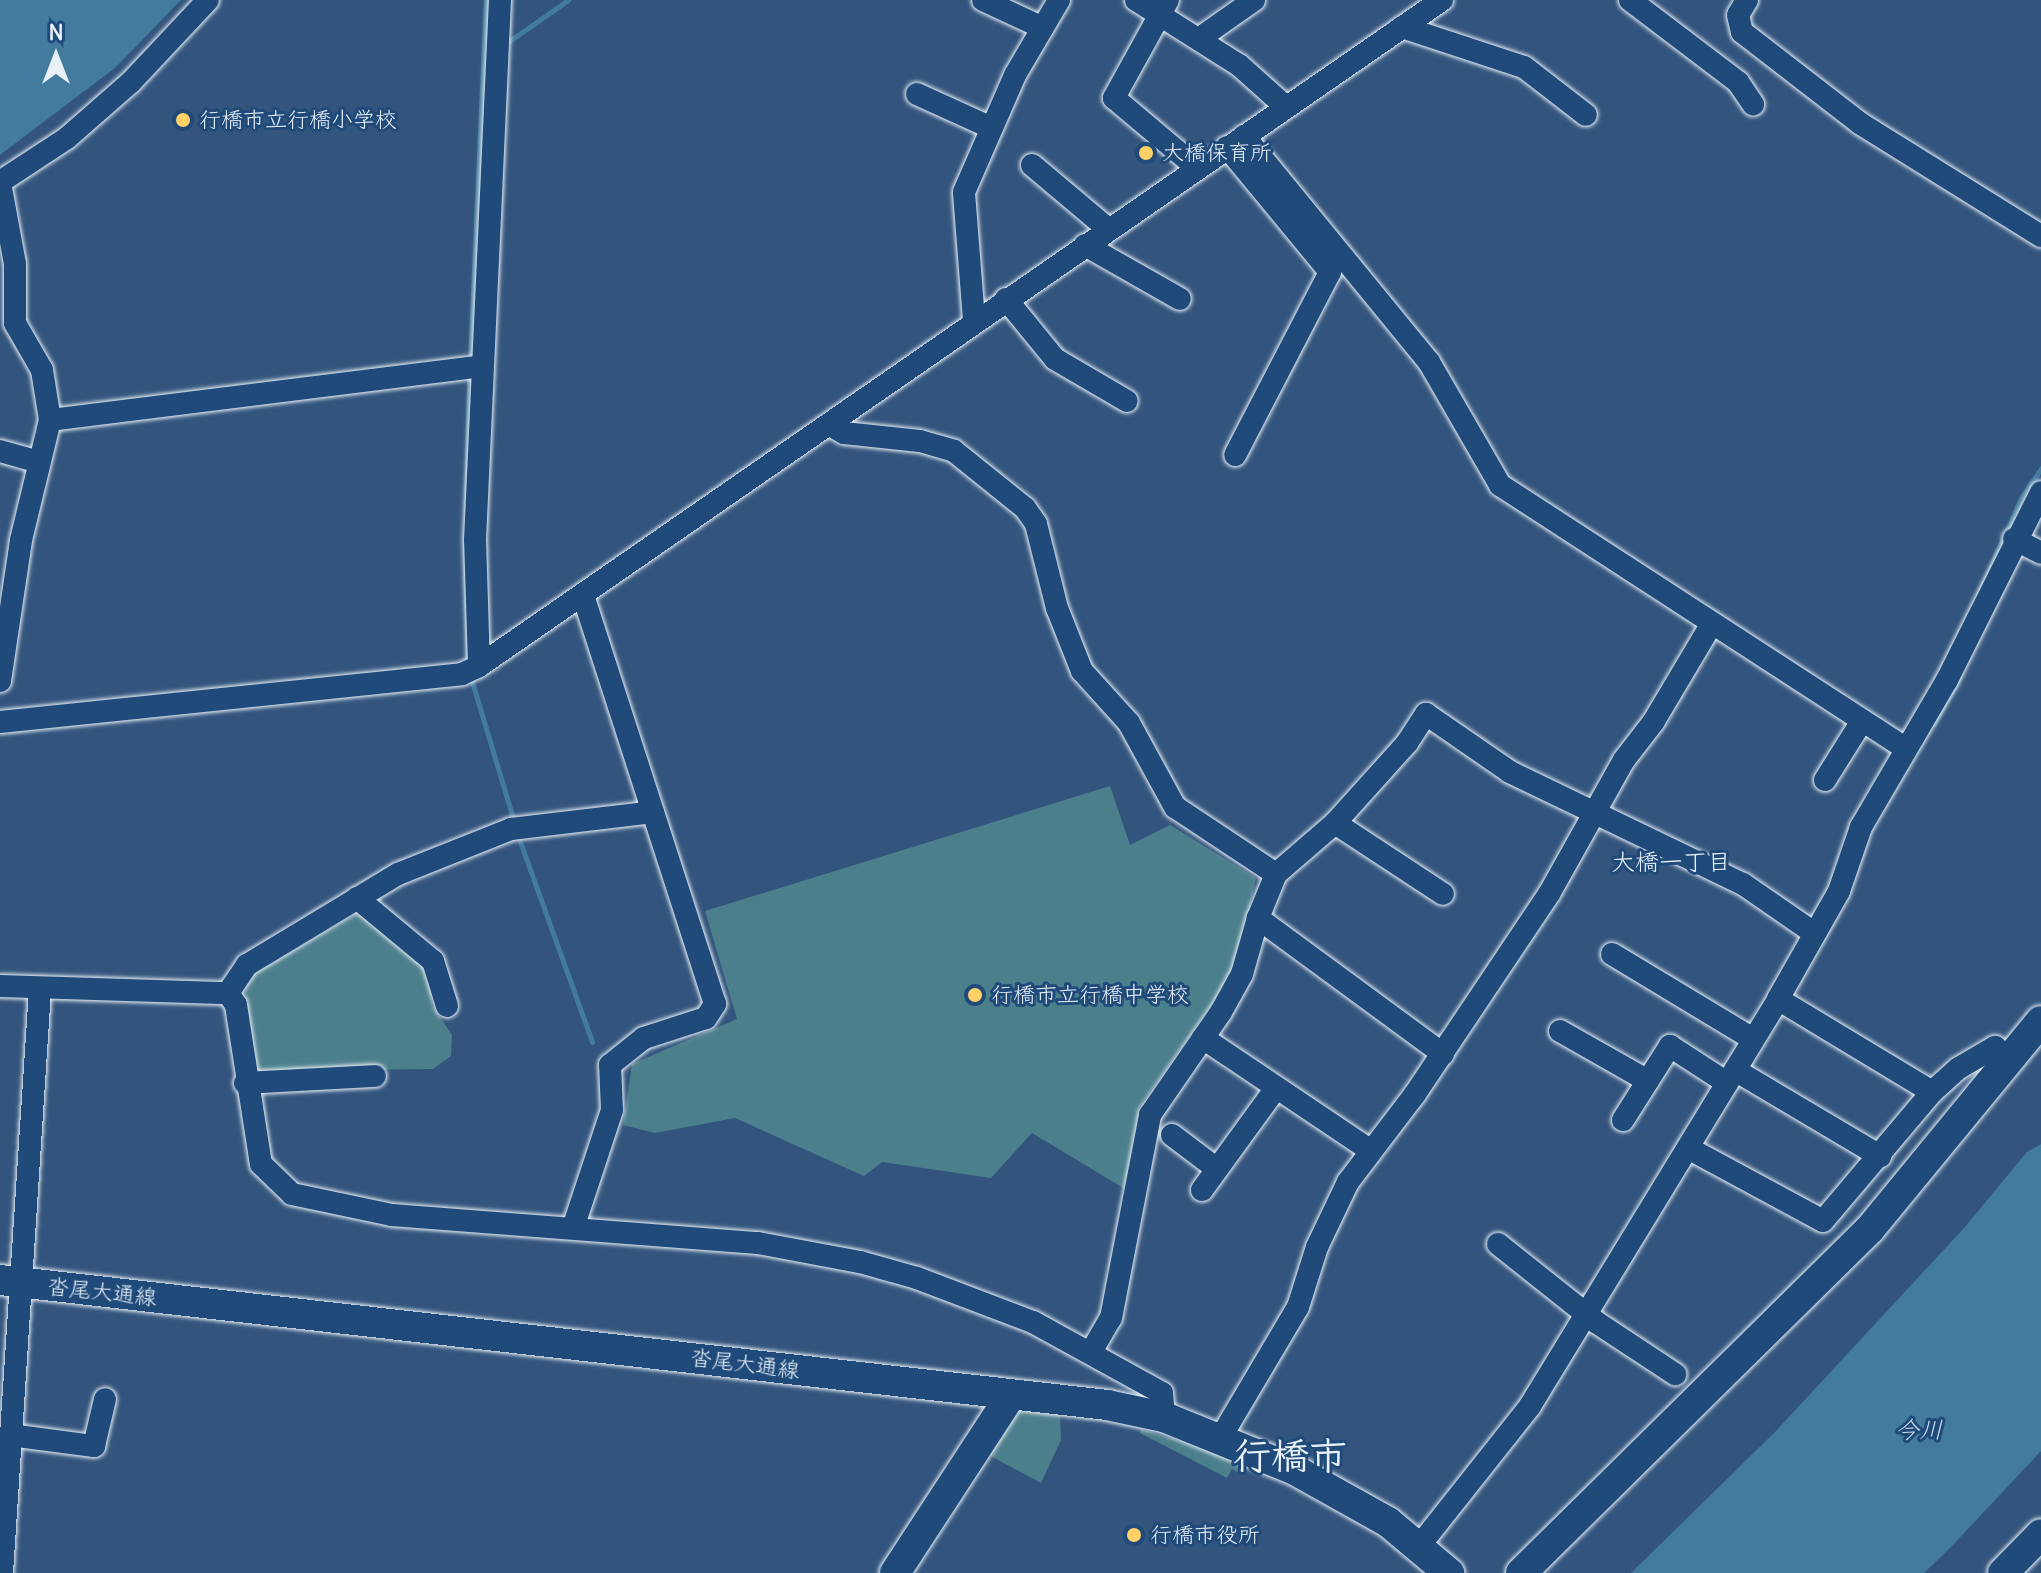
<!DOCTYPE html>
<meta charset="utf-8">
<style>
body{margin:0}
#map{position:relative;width:2041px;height:1573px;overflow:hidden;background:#33547c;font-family:Delius,"Klee One",sans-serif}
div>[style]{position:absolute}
.green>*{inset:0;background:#4c7f8c}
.water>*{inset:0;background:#437b9e}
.stream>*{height:5px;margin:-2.5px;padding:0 2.5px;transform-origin:2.5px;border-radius:2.5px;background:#437b9e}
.roads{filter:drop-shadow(0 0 2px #e8f1f8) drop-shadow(0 0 2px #e8f1f8)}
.street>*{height:22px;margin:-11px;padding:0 11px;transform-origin:11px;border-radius:11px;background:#1f4a7a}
.secondary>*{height:30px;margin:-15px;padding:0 15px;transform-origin:15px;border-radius:15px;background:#1f4a7a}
.dots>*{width:22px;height:22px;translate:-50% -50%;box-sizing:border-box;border:4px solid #1f4a7a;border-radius:50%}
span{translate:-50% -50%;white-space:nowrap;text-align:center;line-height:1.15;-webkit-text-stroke:6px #1f4a7a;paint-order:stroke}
.poi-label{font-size:22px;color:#e8f1f8}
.left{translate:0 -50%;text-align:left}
.street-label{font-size:22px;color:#e8f1f8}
.neighbourhood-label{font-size:24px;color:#e8f1f8}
.water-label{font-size:24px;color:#cfdfea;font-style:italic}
.town-label{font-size:38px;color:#e8f1f8;font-weight:700}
.north{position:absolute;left:16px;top:16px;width:80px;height:80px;-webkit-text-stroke:6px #1f4a7a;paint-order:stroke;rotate:0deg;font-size:22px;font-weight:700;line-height:32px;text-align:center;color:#e8f1f8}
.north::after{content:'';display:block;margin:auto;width:28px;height:36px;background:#e8f1f8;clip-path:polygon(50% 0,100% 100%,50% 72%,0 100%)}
</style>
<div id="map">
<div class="green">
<i style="clip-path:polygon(1110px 786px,1130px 845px,1170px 825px,1256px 878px,1236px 970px,1140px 1106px,1125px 1189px,1032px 1133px,991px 1178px,882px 1162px,864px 1176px,735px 1118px,655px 1133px,623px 1125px,632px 1064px,737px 1019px,705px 911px)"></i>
<i style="clip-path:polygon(356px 914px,370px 919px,430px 973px,432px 1005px,452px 1035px,451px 1056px,433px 1069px,253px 1071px,244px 980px)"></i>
<i style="clip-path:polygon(1011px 1410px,1060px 1415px,1061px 1440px,1041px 1483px,987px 1454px)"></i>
<i style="clip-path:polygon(1141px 1429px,1208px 1450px,1246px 1468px,1243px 1475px,1232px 1469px,1227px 1478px,1140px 1433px)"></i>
</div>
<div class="water">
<i style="clip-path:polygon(0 0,181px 0,115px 68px,0 155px)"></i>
<i style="clip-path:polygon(2041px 1144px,2041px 1451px,1951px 1547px,1924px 1573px,1631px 1573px,1775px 1432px,1964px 1228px,2027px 1152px)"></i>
</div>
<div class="stream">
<i style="left:505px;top:44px;width:77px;rotate:-34.9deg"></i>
<i style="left:470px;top:362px;width:362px;rotate:-87.5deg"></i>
<i style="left:466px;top:510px;width:134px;rotate:-88.7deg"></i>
<i style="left:465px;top:548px;width:117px;rotate:88.5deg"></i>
<i style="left:1978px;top:595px;width:106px;rotate:-66.1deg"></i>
<i style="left:2021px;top:498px;width:36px;rotate:-56deg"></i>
<i style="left:470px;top:675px;width:153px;rotate:73.3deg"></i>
<i style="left:1934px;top:724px;width:52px;rotate:-61.5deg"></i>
<i style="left:518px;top:836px;width:219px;rotate:70.2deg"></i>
</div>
<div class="roads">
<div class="street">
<i style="left:983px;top:0;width:66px;rotate:25deg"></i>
<i style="left:1136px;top:0;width:122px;rotate:32.3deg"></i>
<i style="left:1239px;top:65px;width:63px;rotate:41.8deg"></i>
<i style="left:1168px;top:0;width:112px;rotate:118.9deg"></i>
<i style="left:1114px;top:98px;width:109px;rotate:40.1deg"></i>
<i style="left:1630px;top:0;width:136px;rotate:37.2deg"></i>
<i style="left:1738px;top:82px;width:27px;rotate:56deg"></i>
<i style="left:1747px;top:0;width:17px;rotate:121deg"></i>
<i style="left:1738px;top:15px;width:17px;rotate:77deg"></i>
<i style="left:1742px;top:32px;width:150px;rotate:37.7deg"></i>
<i style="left:1861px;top:124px;width:212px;rotate:31.9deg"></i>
<i style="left:1402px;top:27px;width:128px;rotate:18.2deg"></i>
<i style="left:1524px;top:67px;width:78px;rotate:37.7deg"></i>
<i style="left:1200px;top:38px;width:66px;rotate:-35.1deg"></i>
<i style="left:917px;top:94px;width:82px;rotate:24.4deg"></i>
<i style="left:1244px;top:136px;width:292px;rotate:50.7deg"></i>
<i style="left:1429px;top:362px;width:142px;rotate:60deg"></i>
<i style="left:1500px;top:485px;width:482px;rotate:33deg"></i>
<i style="left:1227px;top:147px;width:162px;rotate:50.5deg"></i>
<i style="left:1330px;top:272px;width:206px;rotate:117.4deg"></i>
<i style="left:1032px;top:165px;width:99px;rotate:40.1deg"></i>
<i style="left:0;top:182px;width:80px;rotate:-33.3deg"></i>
<i style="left:67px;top:138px;width:85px;rotate:-41.2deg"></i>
<i style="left:131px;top:82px;width:112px;rotate:-46.8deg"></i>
<i style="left:1085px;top:245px;width:109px;rotate:29.6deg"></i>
<i style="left:1006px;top:299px;width:77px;rotate:50.8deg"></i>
<i style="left:1055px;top:359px;width:83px;rotate:30.3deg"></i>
<i style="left:974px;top:320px;width:128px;rotate:-94.5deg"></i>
<i style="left:964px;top:192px;width:128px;rotate:-66.4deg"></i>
<i style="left:1015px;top:75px;width:87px;rotate:-59.6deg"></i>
<i style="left:50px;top:420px;width:435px;rotate:-7.1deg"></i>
<i style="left:830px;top:425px;width:16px;rotate:30deg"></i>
<i style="left:844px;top:433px;width:76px;rotate:6deg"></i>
<i style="left:920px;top:441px;width:35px;rotate:16deg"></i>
<i style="left:954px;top:451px;width:91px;rotate:38.8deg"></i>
<i style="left:1025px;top:508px;width:19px;rotate:55deg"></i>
<i style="left:1036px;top:524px;width:87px;rotate:76deg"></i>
<i style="left:1057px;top:608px;width:68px;rotate:68.4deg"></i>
<i style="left:1082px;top:671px;width:70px;rotate:47.9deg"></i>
<i style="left:1129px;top:723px;width:96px;rotate:61.3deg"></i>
<i style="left:1175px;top:807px;width:121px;rotate:33.6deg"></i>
<i style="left:0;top:451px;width:41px;rotate:15.8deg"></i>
<i style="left:2014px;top:539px;width:30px;rotate:27deg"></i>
<i style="left:479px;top:666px;width:126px;rotate:-91.8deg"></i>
<i style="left:475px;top:540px;width:541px;rotate:-87.35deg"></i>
<i style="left:0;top:681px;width:143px;rotate:-81.5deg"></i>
<i style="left:21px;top:540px;width:123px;rotate:-76.4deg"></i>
<i style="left:50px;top:420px;width:51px;rotate:-99.1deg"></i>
<i style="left:42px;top:370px;width:54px;rotate:-119.9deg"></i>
<i style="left:15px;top:323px;width:59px;rotate:-90deg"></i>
<i style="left:15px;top:264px;width:83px;rotate:-100.4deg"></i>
<i style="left:0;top:722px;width:464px;rotate:-5.9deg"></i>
<i style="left:462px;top:674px;width:19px;rotate:-25deg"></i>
<i style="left:479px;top:666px;width:1171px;rotate:-34.67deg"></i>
<i style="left:1825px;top:780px;width:70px;rotate:-57.9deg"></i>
<i style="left:1335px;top:823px;width:129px;rotate:33.3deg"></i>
<i style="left:357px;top:898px;width:99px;rotate:39.7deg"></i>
<i style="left:433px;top:961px;width:47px;rotate:72.7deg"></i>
<i style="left:1612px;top:954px;width:165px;rotate:31.1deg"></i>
<i style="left:0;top:986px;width:228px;rotate:1.8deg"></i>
<i style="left:228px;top:993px;width:14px;rotate:56deg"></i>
<i style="left:236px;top:1005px;width:161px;rotate:81.1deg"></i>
<i style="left:261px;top:1164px;width:43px;rotate:44.1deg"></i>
<i style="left:292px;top:1194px;width:102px;rotate:11.9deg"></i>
<i style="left:392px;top:1215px;width:367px;rotate:4.4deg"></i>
<i style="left:758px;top:1243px;width:104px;rotate:10.6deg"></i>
<i style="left:860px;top:1262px;width:59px;rotate:15.7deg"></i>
<i style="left:917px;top:1278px;width:124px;rotate:20.8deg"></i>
<i style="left:1033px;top:1322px;width:147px;rotate:28.8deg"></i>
<i style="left:1162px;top:1393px;width:24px;rotate:85deg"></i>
<i style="left:228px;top:993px;width:34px;rotate:-56deg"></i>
<i style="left:247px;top:965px;width:176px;rotate:-31.1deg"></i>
<i style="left:398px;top:874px;width:122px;rotate:-21.7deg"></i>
<i style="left:511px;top:829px;width:143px;rotate:-6.8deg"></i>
<i style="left:1778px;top:999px;width:180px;rotate:31.1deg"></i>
<i style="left:1560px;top:1031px;width:101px;rotate:29.6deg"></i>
<i style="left:1203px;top:1038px;width:202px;rotate:33.9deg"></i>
<i style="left:1443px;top:1054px;width:230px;rotate:-143.7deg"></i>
<i style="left:1258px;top:918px;width:48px;rotate:-67.8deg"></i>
<i style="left:1276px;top:874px;width:78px;rotate:-40.8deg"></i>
<i style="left:1335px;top:823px;width:108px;rotate:-48deg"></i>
<i style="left:1407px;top:743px;width:35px;rotate:-57deg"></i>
<i style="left:1426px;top:714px;width:102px;rotate:34.6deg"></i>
<i style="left:1510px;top:772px;width:259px;rotate:25.7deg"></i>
<i style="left:1743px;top:884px;width:86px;rotate:34.6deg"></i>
<i style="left:1735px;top:1070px;width:169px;rotate:30.7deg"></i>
<i style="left:245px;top:1083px;width:130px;rotate:-3.1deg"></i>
<i style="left:1623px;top:1120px;width:88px;rotate:-57.6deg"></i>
<i style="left:1670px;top:1046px;width:68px;rotate:33deg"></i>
<i style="left:1172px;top:1135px;width:56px;rotate:37.1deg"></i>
<i style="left:1688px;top:1148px;width:153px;rotate:28.4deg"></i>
<i style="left:1823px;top:1221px;width:169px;rotate:-49.8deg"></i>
<i style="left:1932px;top:1092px;width:36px;rotate:-42deg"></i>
<i style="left:1959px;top:1068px;width:42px;rotate:-30.3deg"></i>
<i style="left:1995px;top:1047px;width:21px;rotate:39deg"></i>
<i style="left:1202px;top:1190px;width:126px;rotate:-54deg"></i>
<i style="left:573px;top:1228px;width:124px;rotate:-71.7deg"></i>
<i style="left:612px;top:1110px;width:45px;rotate:-92.5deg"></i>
<i style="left:610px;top:1065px;width:43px;rotate:-38.5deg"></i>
<i style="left:644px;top:1038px;width:65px;rotate:-17.9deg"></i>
<i style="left:706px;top:1018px;width:17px;rotate:-57deg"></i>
<i style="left:715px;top:1004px;width:427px;rotate:-107.9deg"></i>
<i style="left:1498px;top:1244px;width:125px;rotate:38.5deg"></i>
<i style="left:1596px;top:1322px;width:95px;rotate:33.4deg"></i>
<i style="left:1091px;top:1352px;width:39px;rotate:-60deg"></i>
<i style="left:1111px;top:1318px;width:207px;rotate:-79.1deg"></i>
<i style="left:1150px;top:1115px;width:125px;rotate:-55.4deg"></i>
<i style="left:1221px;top:1012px;width:43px;rotate:-61.1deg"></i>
<i style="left:1242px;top:974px;width:58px;rotate:-74.1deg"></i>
<i style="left:10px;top:1435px;width:85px;rotate:7.5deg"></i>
<i style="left:94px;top:1446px;width:48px;rotate:-76.8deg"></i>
<i style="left:1221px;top:1437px;width:151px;rotate:-59.4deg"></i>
<i style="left:1298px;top:1307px;width:63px;rotate:-72.4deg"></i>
<i style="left:1317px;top:1247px;width:72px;rotate:-64.5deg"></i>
<i style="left:1348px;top:1182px;width:111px;rotate:-52.7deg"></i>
<i style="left:1415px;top:1094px;width:241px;rotate:-56.2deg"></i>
<i style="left:1549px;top:894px;width:154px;rotate:-60.8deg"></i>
<i style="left:1624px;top:760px;width:49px;rotate:-52.4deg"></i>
<i style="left:1654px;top:721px;width:112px;rotate:-59.3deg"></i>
<i style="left:1420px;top:1545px;width:177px;rotate:-51.6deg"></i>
<i style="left:1530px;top:1406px;width:477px;rotate:-58.6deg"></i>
<i style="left:1778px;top:999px;width:124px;rotate:-60.5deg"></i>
<i style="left:1839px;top:891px;width:68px;rotate:-71deg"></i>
<i style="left:1861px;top:827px;width:170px;rotate:-59.7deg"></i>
<i style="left:1947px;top:680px;width:210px;rotate:-63.4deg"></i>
<i style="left:2px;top:1573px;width:584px;rotate:-86.27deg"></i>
</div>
<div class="secondary">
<i style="left:0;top:1280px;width:1114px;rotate:6.44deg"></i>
<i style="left:1107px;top:1405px;width:58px;rotate:11.9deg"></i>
<i style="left:1164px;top:1417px;width:139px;rotate:22deg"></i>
<i style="left:1293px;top:1469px;width:109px;rotate:29.2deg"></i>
<i style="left:1388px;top:1522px;width:80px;rotate:39.9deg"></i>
<i style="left:895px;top:1573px;width:212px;rotate:-56.9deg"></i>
<i style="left:1521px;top:1573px;width:490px;rotate:-44.6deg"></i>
<i style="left:1870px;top:1229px;width:269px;rotate:-50.6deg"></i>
<i style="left:2003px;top:1573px;width:54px;rotate:-45.7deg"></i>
</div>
</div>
<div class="dots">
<i style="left:183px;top:120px;background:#ffd166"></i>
<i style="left:1146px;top:153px;background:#ffd166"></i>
<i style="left:975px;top:995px;background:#ffd166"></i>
<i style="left:1134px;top:1535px;background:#ffd166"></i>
</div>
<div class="poi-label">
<span class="left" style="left:199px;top:120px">行橋市立行橋小学校</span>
<span class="left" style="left:1162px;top:153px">大橋保育所</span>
<span class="left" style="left:991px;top:995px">行橋市立行橋中学校</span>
<span class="left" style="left:1150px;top:1535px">行橋市役所</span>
</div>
<div class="street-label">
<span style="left:102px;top:1292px;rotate:6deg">沓尾大通線</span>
<span style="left:745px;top:1364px;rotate:7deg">沓尾大通線</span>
</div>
<div class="neighbourhood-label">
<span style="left:1671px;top:862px">大橋一丁目</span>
</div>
<div class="water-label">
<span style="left:1919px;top:1430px">今川</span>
</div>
<div class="town-label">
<span style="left:1290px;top:1456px">行橋市</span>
</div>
<div class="north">N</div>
</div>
